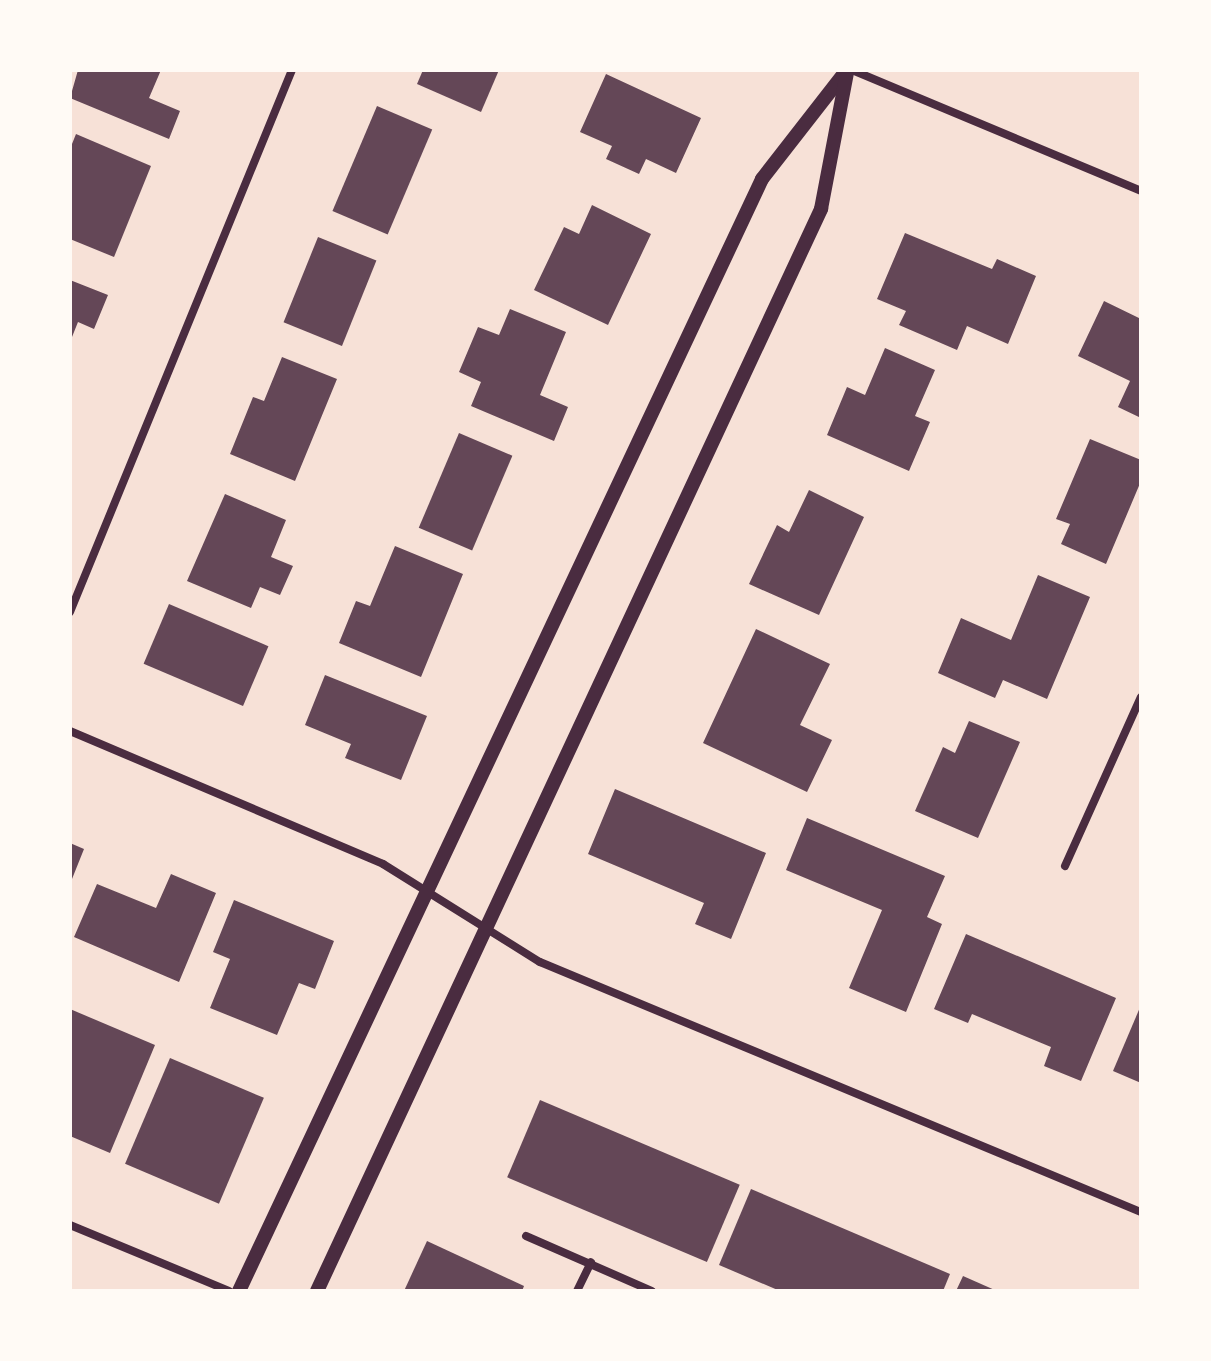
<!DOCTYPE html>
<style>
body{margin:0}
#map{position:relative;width:1211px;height:1361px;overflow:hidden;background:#f7e1d7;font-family:"DM Sans",sans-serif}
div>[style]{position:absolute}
.building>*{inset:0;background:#644757;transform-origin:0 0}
.minor>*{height:8px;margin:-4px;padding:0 4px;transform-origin:4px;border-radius:4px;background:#4a2c40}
.tertiary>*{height:14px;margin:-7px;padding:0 7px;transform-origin:7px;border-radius:7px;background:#4a2c40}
span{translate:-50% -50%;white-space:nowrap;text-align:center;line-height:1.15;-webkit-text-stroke:8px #fffaf5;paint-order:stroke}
.frame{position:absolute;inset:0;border:72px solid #fffaf5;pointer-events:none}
</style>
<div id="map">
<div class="building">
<i style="clip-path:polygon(78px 70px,161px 70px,149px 98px,180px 111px,169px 139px,70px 98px)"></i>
<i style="clip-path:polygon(423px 70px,499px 70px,481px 112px,417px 84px)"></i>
<i style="clip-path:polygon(606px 74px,701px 118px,676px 173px,646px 159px,639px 174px,606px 159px,612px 146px,580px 132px)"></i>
<i style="left:377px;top:106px;width:60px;height:114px;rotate:23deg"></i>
<i style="clip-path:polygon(76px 134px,151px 166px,114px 257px,70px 239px,70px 149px)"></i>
<i style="clip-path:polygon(592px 205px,651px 234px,608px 325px,534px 290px,564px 227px,579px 234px)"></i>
<i style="clip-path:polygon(905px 233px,992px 269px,997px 259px,1036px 276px,1008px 344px,967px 326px,957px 350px,899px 325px,906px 311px,877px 299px)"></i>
<i style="left:318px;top:237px;width:63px;height:92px;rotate:22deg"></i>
<i style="clip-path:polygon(70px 280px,108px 295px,94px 329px,78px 322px,70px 342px)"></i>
<i style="clip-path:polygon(1104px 301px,1141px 319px,1141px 418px,1118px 407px,1130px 381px,1078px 356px)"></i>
<i style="clip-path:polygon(510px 309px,566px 332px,540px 395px,568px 407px,554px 441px,471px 406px,481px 382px,459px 372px,478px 327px,499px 335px)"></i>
<i style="clip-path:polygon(885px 348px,935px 370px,915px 416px,930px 422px,909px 471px,827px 435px,847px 387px,865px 395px)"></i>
<i style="clip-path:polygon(282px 357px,337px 379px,295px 481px,230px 454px,253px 397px,264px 401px)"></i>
<i style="left:459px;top:433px;width:58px;height:103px;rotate:23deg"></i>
<i style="clip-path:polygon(1090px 439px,1141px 460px,1141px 481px,1106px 564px,1061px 544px,1070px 524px,1056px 519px)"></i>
<i style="clip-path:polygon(809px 490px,864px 517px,819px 615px,749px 584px,777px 525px,789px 532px)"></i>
<i style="clip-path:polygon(225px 494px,286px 520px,271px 557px,293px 566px,280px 595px,260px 587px,251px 608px,187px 581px)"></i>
<i style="clip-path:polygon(395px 546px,463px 574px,421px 677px,339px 643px,356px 601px,370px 606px)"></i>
<i style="clip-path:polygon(1038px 575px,1090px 597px,1047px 699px,1003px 680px,995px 698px,938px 673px,961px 618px,1011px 640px)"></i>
<i style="left:169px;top:604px;width:108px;height:65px;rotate:23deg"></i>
<i style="clip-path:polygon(756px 629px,830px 664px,800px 725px,832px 740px,807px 792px,703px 743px)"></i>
<i style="clip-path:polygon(325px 675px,427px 716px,401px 780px,345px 758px,351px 744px,305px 725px)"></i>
<i style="clip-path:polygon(969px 721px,1020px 742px,978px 838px,915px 811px,943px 747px,955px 753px)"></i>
<i style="clip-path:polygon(615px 789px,766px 853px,731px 939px,695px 924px,704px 903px,588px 854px)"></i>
<i style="clip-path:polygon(807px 818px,945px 876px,927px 917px,942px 924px,906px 1012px,849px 988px,882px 910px,786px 870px)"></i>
<i style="clip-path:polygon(70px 843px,84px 849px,70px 884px)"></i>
<i style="clip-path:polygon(171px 874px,216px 893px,179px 982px,74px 937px,97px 884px,156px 908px)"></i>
<i style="clip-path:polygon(234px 900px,334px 941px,315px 989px,299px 983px,277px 1035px,210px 1008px,230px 959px,213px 952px)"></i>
<i style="clip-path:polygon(966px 934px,1116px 998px,1081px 1081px,1044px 1066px,1051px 1047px,972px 1014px,968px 1023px,934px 1009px)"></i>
<i style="clip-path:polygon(1141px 1005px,1141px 1083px,1113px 1071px)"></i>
<i style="clip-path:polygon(70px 1009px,155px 1045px,110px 1153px,70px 1136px)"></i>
<i style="left:170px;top:1058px;width:102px;height:115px;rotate:23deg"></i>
<i style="left:540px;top:1100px;width:217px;height:84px;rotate:23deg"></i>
<i style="clip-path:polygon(751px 1189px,950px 1274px,943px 1291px,780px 1291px,719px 1265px)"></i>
<i style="clip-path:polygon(427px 1241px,524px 1286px,522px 1291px,404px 1291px)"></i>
<i style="clip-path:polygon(963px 1276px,997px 1291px,956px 1291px)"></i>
</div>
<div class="minor">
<i style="left:852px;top:70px;width:313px;rotate:22.7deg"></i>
<i style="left:70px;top:612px;width:586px;rotate:-67.73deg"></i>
<i style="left:70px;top:731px;width:340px;rotate:23deg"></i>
<i style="left:383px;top:864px;width:185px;rotate:32deg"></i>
<i style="left:540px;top:962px;width:651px;rotate:22.59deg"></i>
<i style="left:1065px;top:866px;width:185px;rotate:-65.8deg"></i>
<i style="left:70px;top:1225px;width:172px;rotate:22.5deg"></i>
<i style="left:526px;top:1236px;width:137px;rotate:23.6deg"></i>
<i style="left:577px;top:1291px;width:32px;rotate:-64deg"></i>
</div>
<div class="tertiary">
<i style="left:239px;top:1291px;width:1229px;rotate:-64.81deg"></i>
<i style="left:762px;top:179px;width:138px;rotate:-52.1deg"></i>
<i style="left:317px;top:1291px;width:1194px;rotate:-65.02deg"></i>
<i style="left:821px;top:209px;width:138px;rotate:-79.2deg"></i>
</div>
<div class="frame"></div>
</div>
